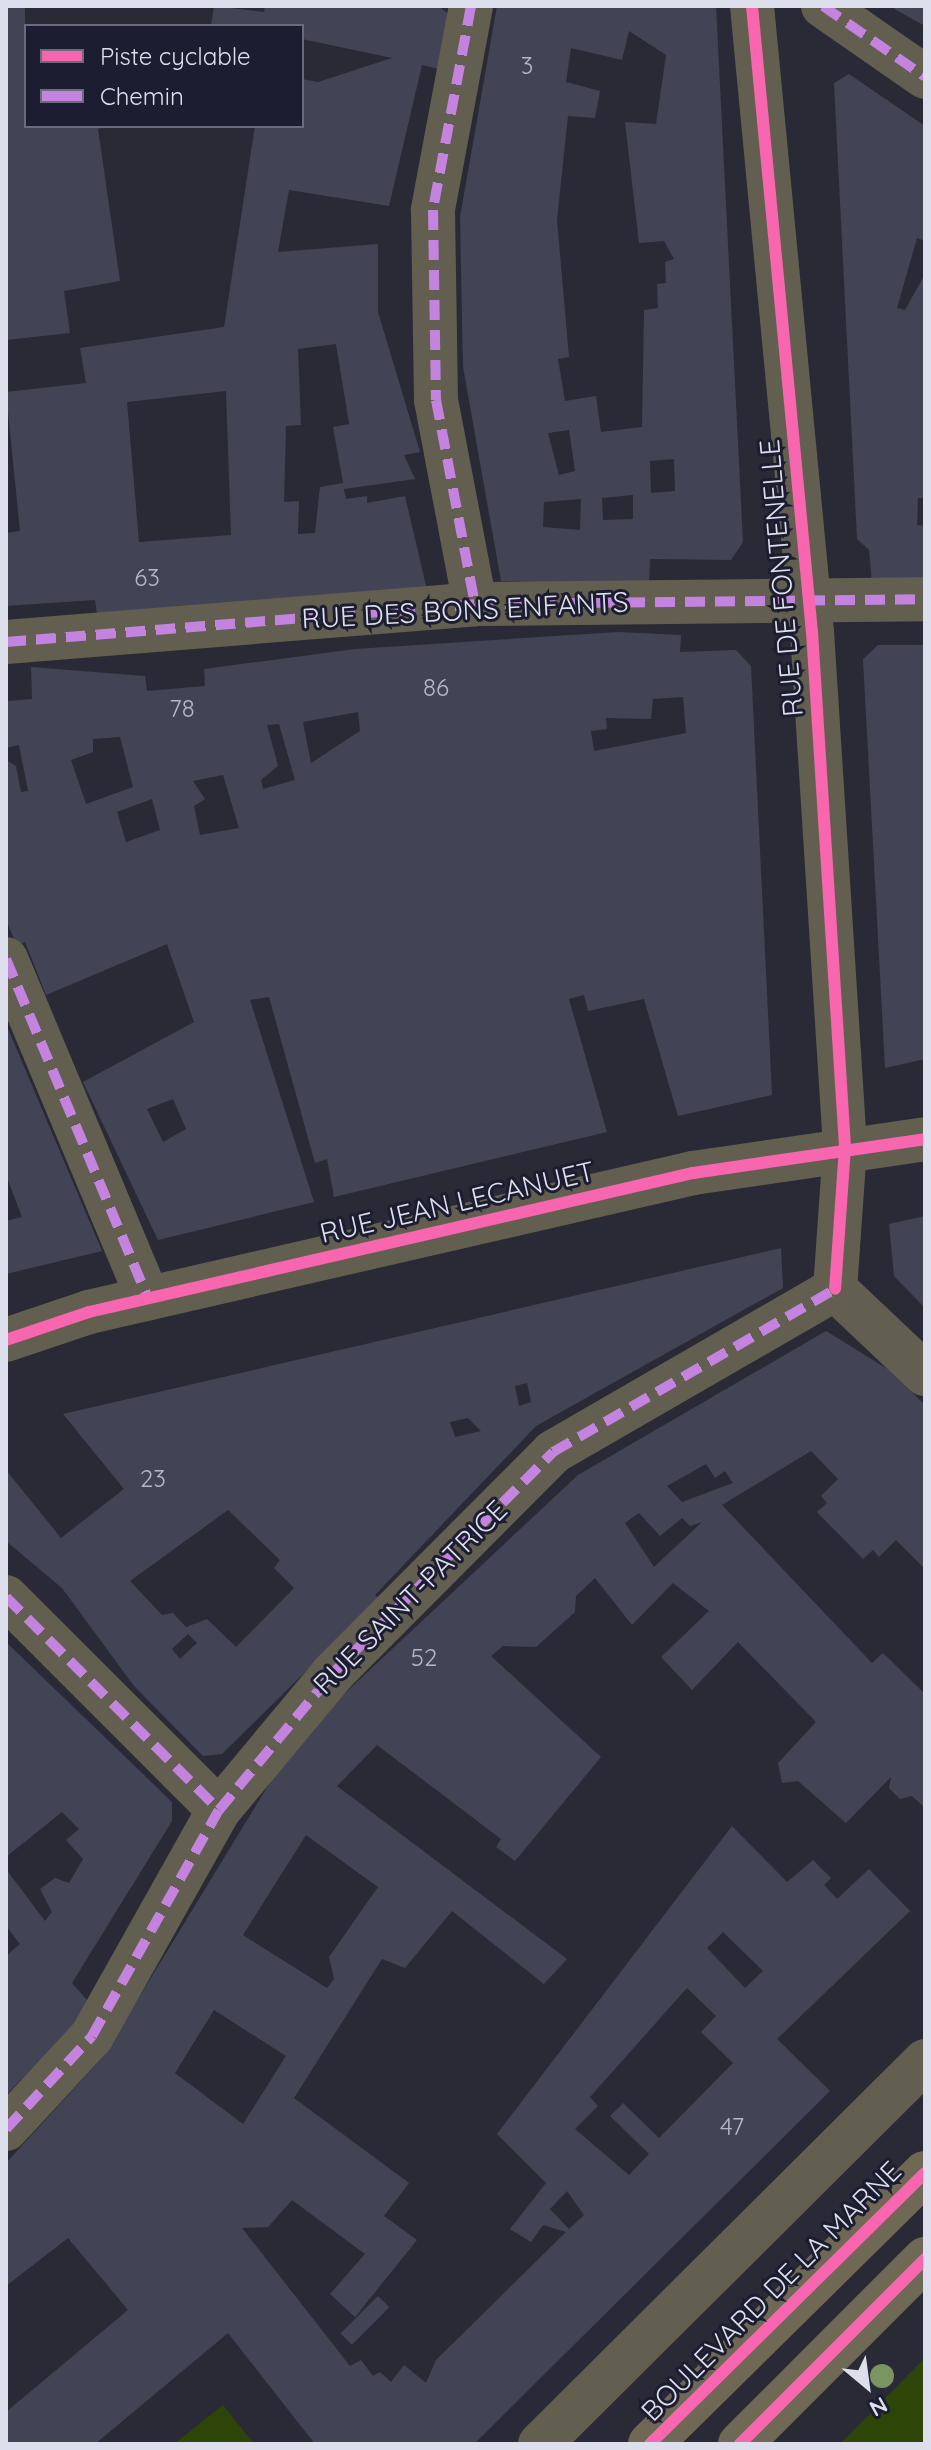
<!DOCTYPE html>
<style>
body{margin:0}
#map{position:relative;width:931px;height:2450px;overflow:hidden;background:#2a2a36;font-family:Quicksand,sans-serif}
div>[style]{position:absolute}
.green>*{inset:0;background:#2e4508}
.building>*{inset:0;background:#434356;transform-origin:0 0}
.minor>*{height:44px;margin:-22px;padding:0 22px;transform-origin:22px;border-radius:22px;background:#635f50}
.major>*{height:44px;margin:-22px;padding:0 22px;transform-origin:22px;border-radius:22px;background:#6e6855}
.quiet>*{height:10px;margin-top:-5px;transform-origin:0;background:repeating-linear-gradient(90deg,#c483df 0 20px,transparent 0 30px)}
.cycleway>*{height:12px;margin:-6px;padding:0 6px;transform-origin:6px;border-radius:6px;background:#f766af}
.trees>*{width:24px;height:24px;margin:-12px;border-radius:50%;background:#7a9561}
span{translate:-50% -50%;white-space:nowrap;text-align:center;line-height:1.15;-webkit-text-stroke:6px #1c1d30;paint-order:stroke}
.number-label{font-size:24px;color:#b7b8c7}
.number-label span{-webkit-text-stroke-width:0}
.street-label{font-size:28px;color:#dedfed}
.frame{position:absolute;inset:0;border:8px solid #dedfed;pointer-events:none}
.legend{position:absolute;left:24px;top:24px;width:280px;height:104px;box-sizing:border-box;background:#1c1d30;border:2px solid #6a6b7c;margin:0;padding:10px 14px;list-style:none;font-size:24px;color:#dedfed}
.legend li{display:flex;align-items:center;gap:16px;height:40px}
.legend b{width:40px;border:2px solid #6a6b7c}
.north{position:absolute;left:827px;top:2346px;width:80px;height:80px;-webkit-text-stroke:6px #1c1d30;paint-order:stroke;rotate:151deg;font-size:22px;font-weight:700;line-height:32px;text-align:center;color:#dedfed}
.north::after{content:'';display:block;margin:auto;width:28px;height:36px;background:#dedfed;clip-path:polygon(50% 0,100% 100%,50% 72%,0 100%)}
</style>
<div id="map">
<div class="green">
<i style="clip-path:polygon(925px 2358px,925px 2444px,840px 2444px)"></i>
<i style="clip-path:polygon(223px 2405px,254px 2444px,174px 2444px)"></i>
</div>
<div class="building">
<i style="clip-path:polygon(6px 6px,25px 6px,26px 126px,106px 126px,98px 129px,120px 281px,64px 291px,70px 333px,6px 340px)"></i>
<i style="clip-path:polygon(evenodd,214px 6px,264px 12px,265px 6px,438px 6px,454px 18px,447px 71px,422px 65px,389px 206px,289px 190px,278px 252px,378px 244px,378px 312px,420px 452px,404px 455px,415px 479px,344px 489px,346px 499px,367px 496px,367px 503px,405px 496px,427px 590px,97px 615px,95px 600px,6px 606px,6px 533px,20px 531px,6px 392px,86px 383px,80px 348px,224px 327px,255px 126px,302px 126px,302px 79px,318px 82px,392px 58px,302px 39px,302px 26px,211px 26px,214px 6px,336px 344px,349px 424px,333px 427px,343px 483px,320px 487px,315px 533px,298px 534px,299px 501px,284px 502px,286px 426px,301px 425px,298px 349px,336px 344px,214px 6px,226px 391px,231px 535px,139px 542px,127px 402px,226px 391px)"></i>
<i style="clip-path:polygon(evenodd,497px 6px,716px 6px,743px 542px,731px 560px,650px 559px,649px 585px,501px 581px,463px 367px,460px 217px,497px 6px,629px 31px,666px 55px,656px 124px,625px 122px,639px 243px,664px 241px,674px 259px,665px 262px,666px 283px,657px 284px,658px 308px,644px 310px,642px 427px,601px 432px,596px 396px,565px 401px,558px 359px,569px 357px,557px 220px,568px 116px,595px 118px,600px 91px,566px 82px,571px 48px,622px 60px,629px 31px,497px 6px,569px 430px,575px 471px,559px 475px,548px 433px,569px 430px,497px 6px,674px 459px,675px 491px,651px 493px,650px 461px,674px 459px,497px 6px,633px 495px,633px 519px,603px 520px,602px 498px,633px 495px,497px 6px,581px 499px,580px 530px,543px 527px,544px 502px,581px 499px)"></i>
<i style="clip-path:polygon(892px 6px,925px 6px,925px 26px,896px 10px)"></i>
<i style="clip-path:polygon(849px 74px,925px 126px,925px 241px,917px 238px,897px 308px,905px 310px,925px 274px,925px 498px,918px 498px,917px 525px,925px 526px,925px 586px,872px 584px,869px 550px,857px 539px,834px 83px)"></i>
<i style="clip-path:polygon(evenodd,618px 632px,681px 635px,680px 652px,736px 650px,751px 666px,772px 1095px,678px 1116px,644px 999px,588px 1011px,584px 995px,569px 999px,607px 1132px,334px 1197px,327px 1159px,315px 1163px,269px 997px,250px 1000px,314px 1202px,158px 1240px,83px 1082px,194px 1022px,167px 944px,46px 995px,25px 942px,17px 946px,6px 920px,6px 760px,16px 766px,21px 792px,28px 791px,19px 745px,6px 748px,6px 701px,32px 699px,31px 667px,145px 676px,147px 691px,205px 686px,204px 669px,355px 649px,618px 632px,683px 697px,686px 733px,594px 751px,591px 731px,607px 729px,606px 718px,651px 719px,653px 699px,683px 697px,618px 632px,358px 712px,360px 731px,311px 763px,303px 722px,358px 712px,618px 632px,279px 724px,295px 780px,263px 789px,261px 780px,278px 766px,267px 725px,279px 724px,618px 632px,120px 737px,133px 787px,86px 804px,71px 760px,93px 752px,93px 739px,120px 737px,618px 632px,223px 775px,239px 828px,200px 835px,194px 806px,205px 799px,193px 781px,223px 775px,618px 632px,152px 799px,160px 830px,126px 842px,117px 812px,152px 799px,618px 632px,173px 1099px,186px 1129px,163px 1142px,147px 1109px,173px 1099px)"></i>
<i style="clip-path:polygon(878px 645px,925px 645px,925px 1059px,885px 1068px,863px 659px)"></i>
<i style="clip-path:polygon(6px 1024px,102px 1251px,6px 1274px,6px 1221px,22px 1217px,6px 1175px)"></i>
<i style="clip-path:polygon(925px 1216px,925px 1308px,894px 1276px,889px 1224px)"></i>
<i style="clip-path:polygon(evenodd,781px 1248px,783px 1288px,536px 1426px,375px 1595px,379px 1599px,222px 1754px,203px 1756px,134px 1686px,62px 1588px,6px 1541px,6px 1470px,61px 1538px,124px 1489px,63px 1414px,781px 1248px,527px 1383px,531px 1402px,519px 1406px,515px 1386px,527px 1383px,781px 1248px,468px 1418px,481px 1431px,455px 1437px,450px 1422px,468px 1418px,781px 1248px,228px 1510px,280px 1560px,274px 1568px,294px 1588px,236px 1647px,207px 1619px,186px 1627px,173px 1613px,162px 1615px,130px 1581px,228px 1510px,781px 1248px,188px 1634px,197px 1643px,180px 1659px,172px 1649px,188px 1634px)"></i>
<i style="clip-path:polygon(evenodd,826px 1331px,889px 1370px,925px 1405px,925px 1569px,896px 1540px,879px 1557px,873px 1550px,863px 1559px,817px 1512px,827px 1503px,821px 1496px,838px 1479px,811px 1451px,722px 1505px,872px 1663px,883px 1653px,925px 1694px,925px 1808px,912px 1796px,900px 1799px,889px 1788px,891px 1777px,846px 1823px,798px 1781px,782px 1783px,778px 1763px,816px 1722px,738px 1642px,692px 1690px,661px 1657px,709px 1611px,673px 1583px,632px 1625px,595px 1578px,576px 1596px,575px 1612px,536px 1647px,503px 1646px,491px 1656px,601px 1757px,515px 1861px,496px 1847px,501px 1839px,377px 1745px,337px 1786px,567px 1959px,544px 1984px,452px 1911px,405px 1968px,382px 1959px,294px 2098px,409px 2183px,384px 2216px,417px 2240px,355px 2317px,330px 2294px,365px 2254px,292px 2200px,268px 2227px,242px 2228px,350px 2366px,361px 2360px,373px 2376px,380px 2372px,391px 2382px,404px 2365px,426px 2383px,436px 2360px,566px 2232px,543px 2225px,531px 2242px,510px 2229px,546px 2183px,497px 2134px,732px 1826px,787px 1882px,813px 1860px,831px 1878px,824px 1885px,837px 1899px,869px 1869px,910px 1911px,777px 2039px,830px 2091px,474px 2444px,315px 2444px,228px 2333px,95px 2444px,6px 2444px,6px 2412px,128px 2310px,68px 2238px,6px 2286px,6px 2163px,102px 2058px,277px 1771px,328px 1709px,578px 1475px,826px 1331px,706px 1464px,715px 1478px,725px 1471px,733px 1483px,682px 1502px,667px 1486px,706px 1464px,826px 1331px,639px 1513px,660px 1536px,682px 1518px,690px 1526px,702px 1522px,654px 1567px,625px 1523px,639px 1513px,826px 1331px,306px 1835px,378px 1887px,329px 1957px,334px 1979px,327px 1988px,243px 1935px,306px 1835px,826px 1331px,723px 1932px,763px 1971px,745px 1988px,707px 1948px,723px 1932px,826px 1331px,687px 1988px,716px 2016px,701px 2032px,733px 2063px,659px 2138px,623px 2103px,610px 2116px,649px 2154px,629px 2175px,575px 2129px,598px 2106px,590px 2097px,687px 1988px,826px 1331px,214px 2010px,286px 2056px,243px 2124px,175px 2073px,214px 2010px,826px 1331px,567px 2191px,584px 2215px,569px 2229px,550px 2209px,567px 2191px)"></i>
<i style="clip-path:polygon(6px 1642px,172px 1802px,172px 1821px,72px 1983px,93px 2007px,6px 2095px,6px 1956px,20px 1944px,6px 1926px,6px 1869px,45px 1921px,52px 1912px,40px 1889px,55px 1878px,69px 1883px,83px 1859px,66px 1840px,79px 1829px,62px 1812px,6px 1857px)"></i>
<i style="left:378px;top:2296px;width:16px;height:53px;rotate:45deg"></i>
</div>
<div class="minor">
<i style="left:471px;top:6px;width:208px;rotate:100.6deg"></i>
<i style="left:433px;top:210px;width:190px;rotate:89.1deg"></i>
<i style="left:436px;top:400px;width:208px;rotate:79.2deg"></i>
<i style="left:752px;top:6px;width:629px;rotate:84.53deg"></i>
<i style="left:812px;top:632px;width:516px;rotate:86.33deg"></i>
<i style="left:845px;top:1147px;width:142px;rotate:94deg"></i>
<i style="left:823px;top:6px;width:124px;rotate:34.8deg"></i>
<i style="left:6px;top:642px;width:471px;rotate:-4.6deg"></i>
<i style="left:475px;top:604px;width:450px;rotate:-0.6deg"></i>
<i style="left:6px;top:959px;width:368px;rotate:67.3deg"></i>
<i style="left:835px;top:1289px;width:124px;rotate:43.4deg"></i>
<i style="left:6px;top:1340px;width:88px;rotate:-18.6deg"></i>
<i style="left:89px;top:1312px;width:620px;rotate:-12.96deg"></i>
<i style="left:693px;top:1173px;width:234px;rotate:-8.3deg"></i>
<i style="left:6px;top:1597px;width:301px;rotate:45deg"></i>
<i style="left:6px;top:2129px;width:127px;rotate:-47.2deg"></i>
<i style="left:92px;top:2036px;width:259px;rotate:-60.7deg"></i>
<i style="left:219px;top:1810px;width:178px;rotate:-50.2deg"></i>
<i style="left:333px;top:1673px;width:312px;rotate:-45.1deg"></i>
<i style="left:553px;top:1452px;width:326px;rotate:-30deg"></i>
<i style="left:540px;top:2444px;width:543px;rotate:-44.85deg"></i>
</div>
<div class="major">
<i style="left:650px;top:2444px;width:386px;rotate:-44.6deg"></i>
<i style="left:740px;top:2444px;width:262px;rotate:-45deg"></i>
</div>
<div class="quiet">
<i style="left:471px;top:6px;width:208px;rotate:100.6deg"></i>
<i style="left:433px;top:210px;width:190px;rotate:89.1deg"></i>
<i style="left:436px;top:400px;width:208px;rotate:79.2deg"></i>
<i style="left:823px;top:6px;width:124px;rotate:34.8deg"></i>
<i style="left:6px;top:642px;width:471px;rotate:-4.6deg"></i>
<i style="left:475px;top:604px;width:450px;rotate:-0.6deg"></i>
<i style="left:6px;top:959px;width:368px;rotate:67.3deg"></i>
<i style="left:6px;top:1597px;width:301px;rotate:45deg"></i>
<i style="left:6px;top:2129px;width:127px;rotate:-47.2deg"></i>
<i style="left:92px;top:2036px;width:259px;rotate:-60.7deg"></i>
<i style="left:219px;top:1810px;width:178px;rotate:-50.2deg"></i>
<i style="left:333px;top:1673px;width:312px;rotate:-45.1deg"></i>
<i style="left:553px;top:1452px;width:326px;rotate:-30deg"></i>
</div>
<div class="cycleway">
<i style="left:752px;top:6px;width:629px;rotate:84.53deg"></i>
<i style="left:812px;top:632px;width:516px;rotate:86.33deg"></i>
<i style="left:845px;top:1147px;width:142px;rotate:94deg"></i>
<i style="left:6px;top:1340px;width:88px;rotate:-18.6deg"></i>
<i style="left:89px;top:1312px;width:620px;rotate:-12.96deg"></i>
<i style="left:693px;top:1173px;width:234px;rotate:-8.3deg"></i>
<i style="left:650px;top:2444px;width:386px;rotate:-44.6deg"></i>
<i style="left:740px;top:2444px;width:262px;rotate:-45deg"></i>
</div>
<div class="trees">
<i style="left:882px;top:2376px"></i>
</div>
<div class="number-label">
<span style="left:527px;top:66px">3</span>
<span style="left:147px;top:578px">63</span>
<span style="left:436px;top:688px">86</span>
<span style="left:182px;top:709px">78</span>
<span style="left:153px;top:1479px">23</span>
<span style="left:424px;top:1658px">52</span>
<span style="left:732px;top:2127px">47</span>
</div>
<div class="street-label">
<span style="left:781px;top:578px;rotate:-95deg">RUE DE FONTENELLE</span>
<span style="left:465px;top:610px;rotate:-3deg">RUE DES BONS ENFANTS</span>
<span style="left:457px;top:1202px;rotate:-13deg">RUE JEAN LECANUET</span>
<span style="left:410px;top:1597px;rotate:-45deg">RUE SAINT-PATRICE</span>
<span style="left:771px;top:2291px;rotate:-45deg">BOULEVARD DE LA MARNE</span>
</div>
<div class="frame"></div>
<ul class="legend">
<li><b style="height:10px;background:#f766af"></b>Piste cyclable</li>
<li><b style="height:10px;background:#c483df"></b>Chemin</li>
</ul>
<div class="north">N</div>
</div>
